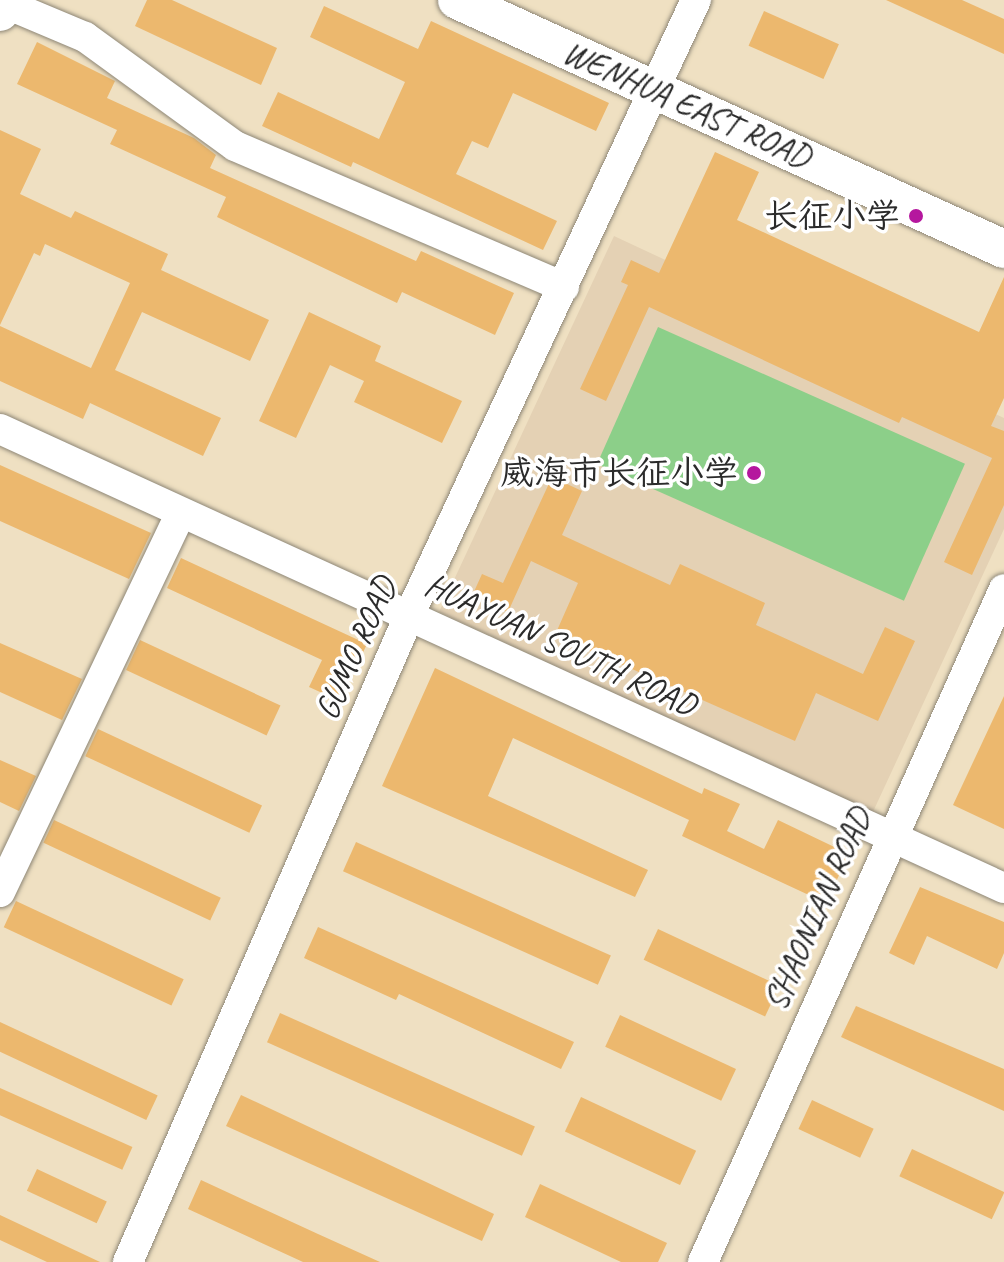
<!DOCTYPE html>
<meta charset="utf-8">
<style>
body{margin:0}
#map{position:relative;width:1004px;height:1262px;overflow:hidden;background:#efe0c2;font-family:Caveat,"LXGW WenKai TC",sans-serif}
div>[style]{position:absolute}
.built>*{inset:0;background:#e4d1b4}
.green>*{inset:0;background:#8ccf89;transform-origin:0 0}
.building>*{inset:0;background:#ecb86e;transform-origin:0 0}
.roads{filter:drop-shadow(0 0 2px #8d8676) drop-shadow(0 0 2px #8d8676)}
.minor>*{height:30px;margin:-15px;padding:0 15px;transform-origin:15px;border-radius:15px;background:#fff}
.major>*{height:38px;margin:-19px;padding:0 19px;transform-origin:19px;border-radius:19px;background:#fff}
.dots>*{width:22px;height:22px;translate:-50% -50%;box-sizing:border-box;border:4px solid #fff;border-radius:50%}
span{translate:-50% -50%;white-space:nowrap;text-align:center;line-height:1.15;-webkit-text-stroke:7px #fff;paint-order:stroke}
.street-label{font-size:34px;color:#2b2b2b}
.poi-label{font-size:34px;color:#2b2b2b}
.right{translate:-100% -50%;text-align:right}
</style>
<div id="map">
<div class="built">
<i style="clip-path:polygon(614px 236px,1004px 418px,1004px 529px,872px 814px,439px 612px)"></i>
</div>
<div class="green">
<i style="left:658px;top:327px;width:336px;height:150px;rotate:24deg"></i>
</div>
<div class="building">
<i style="clip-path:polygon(147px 0,172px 0,277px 48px,261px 85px,135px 26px)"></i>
<i style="clip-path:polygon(886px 0,962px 0,1004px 19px,1004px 54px)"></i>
<i style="clip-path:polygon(324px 6px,418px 49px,431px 21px,609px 103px,596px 131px,513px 93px,488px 148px,472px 141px,456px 174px,557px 221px,543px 250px,353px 162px,351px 167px,262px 126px,278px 92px,379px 139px,405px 82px,310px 37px)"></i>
<i style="left:764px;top:11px;width:82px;height:38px;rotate:24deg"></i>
<i style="clip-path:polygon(37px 42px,115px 81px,107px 98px,194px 138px,216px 155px,210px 168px,416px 261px,421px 251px,514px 293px,495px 335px,402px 292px,397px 303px,217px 217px,226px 197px,110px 144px,117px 130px,17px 84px)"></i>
<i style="clip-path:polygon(0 130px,41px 149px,20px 194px,71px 218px,75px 211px,168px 254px,161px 270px,269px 320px,250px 361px,142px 312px,115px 370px,221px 418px,203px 456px,90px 403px,83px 419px,0 381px,0 326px,91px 368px,130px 283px,45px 244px,40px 256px,34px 253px,0 325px)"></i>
<i style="clip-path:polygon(715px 152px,759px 172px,737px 220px,979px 332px,1004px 277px,1004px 398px,991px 426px,1004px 431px,1004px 505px,972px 575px,944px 562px,992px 458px,902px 417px,899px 423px,649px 307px,606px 401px,580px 389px,628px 285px,621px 282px,631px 260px,659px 273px)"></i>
<i style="clip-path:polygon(309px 312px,381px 346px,375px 361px,462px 401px,442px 443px,354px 402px,364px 381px,330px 365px,296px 438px,259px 421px)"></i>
<i style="clip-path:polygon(0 465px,151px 533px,129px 579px,0 521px)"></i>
<i style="clip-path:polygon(552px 477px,582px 491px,562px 535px,670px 585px,680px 564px,765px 603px,756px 625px,863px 674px,885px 627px,915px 641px,878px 721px,816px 693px,795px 741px,555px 635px,578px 583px,531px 561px,508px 612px,472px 596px,482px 574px,503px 583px)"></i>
<i style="clip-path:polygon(181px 558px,367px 644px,340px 701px,309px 687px,322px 660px,167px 588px)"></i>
<i style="left:140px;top:640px;width:155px;height:33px;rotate:25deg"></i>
<i style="clip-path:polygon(0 643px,82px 679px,62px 720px,0 692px)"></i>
<i style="clip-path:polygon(435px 668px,702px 794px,704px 788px,740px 804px,727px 831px,764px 849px,778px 820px,849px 854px,826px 903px,682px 836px,689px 820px,513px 738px,488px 796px,648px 870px,635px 897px,382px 786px)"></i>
<i style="clip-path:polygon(1004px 696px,1004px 829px,953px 805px)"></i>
<i style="left:98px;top:729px;width:181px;height:30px;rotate:25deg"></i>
<i style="clip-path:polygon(0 760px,36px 776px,19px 811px,0 802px)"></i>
<i style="left:54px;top:820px;width:184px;height:25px;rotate:25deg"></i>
<i style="left:356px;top:842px;width:279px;height:32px;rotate:24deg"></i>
<i style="clip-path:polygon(920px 887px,1004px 922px,1004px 953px,997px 969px,927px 936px,914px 965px,889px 953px)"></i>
<i style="left:16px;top:901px;width:185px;height:29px;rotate:25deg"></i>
<i style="clip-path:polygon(318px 927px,574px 1042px,561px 1069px,399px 994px,396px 1000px,304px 958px)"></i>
<i style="left:658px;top:929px;width:134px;height:34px;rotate:25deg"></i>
<i style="clip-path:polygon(856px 1006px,1004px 1069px,1004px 1111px,841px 1037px)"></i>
<i style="left:280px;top:1013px;width:279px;height:32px;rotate:24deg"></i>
<i style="left:620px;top:1015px;width:128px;height:35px;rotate:25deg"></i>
<i style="left:0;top:1022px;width:174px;height:27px;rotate:25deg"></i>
<i style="left:0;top:1088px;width:145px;height:25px;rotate:24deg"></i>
<i style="clip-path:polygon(241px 1095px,494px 1214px,482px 1241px,226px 1126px)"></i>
<i style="left:581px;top:1097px;width:127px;height:38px;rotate:25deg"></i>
<i style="left:812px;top:1100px;width:68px;height:32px;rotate:25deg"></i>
<i style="left:912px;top:1149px;width:102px;height:30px;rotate:25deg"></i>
<i style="left:37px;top:1169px;width:77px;height:24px;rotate:25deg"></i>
<i style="clip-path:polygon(201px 1180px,318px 1234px,380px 1262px,303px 1262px,188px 1209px)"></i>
<i style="clip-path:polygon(540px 1184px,667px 1243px,658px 1262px,621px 1262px,525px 1217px)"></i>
<i style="clip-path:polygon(0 1215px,100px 1262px,47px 1262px,0 1240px)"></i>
</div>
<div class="roads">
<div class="minor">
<i style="left:4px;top:3px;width:88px;rotate:22.8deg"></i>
<i style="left:85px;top:37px;width:185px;rotate:36deg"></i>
<i style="left:235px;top:146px;width:358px;rotate:23.2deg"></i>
<i style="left:0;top:429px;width:1104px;rotate:24.57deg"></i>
<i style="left:0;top:892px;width:420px;rotate:-64.5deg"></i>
<i style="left:128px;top:1262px;width:704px;rotate:-66.49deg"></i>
<i style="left:409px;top:616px;width:680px;rotate:-65.02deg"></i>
<i style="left:703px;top:1262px;width:737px;rotate:-65.9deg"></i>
</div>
<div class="major">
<i style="left:457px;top:0;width:601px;rotate:24.48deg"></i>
<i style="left:0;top:12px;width:13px;rotate:-67deg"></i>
</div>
</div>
<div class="dots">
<i style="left:916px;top:216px;background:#b5179e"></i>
<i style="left:754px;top:473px;background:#b5179e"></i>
</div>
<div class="street-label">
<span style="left:687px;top:104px;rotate:24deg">WENHUA EAST ROAD</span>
<span style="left:561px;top:644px;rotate:25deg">HUAYUAN SOUTH ROAD</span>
<span style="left:355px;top:648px;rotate:-66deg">GUMO ROAD</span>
<span style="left:817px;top:909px;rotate:-66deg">SHAONIAN ROAD</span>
</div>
<div class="poi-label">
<span class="right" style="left:900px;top:216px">长征小学</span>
<span class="right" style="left:738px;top:473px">威海市长征小学</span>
</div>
</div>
